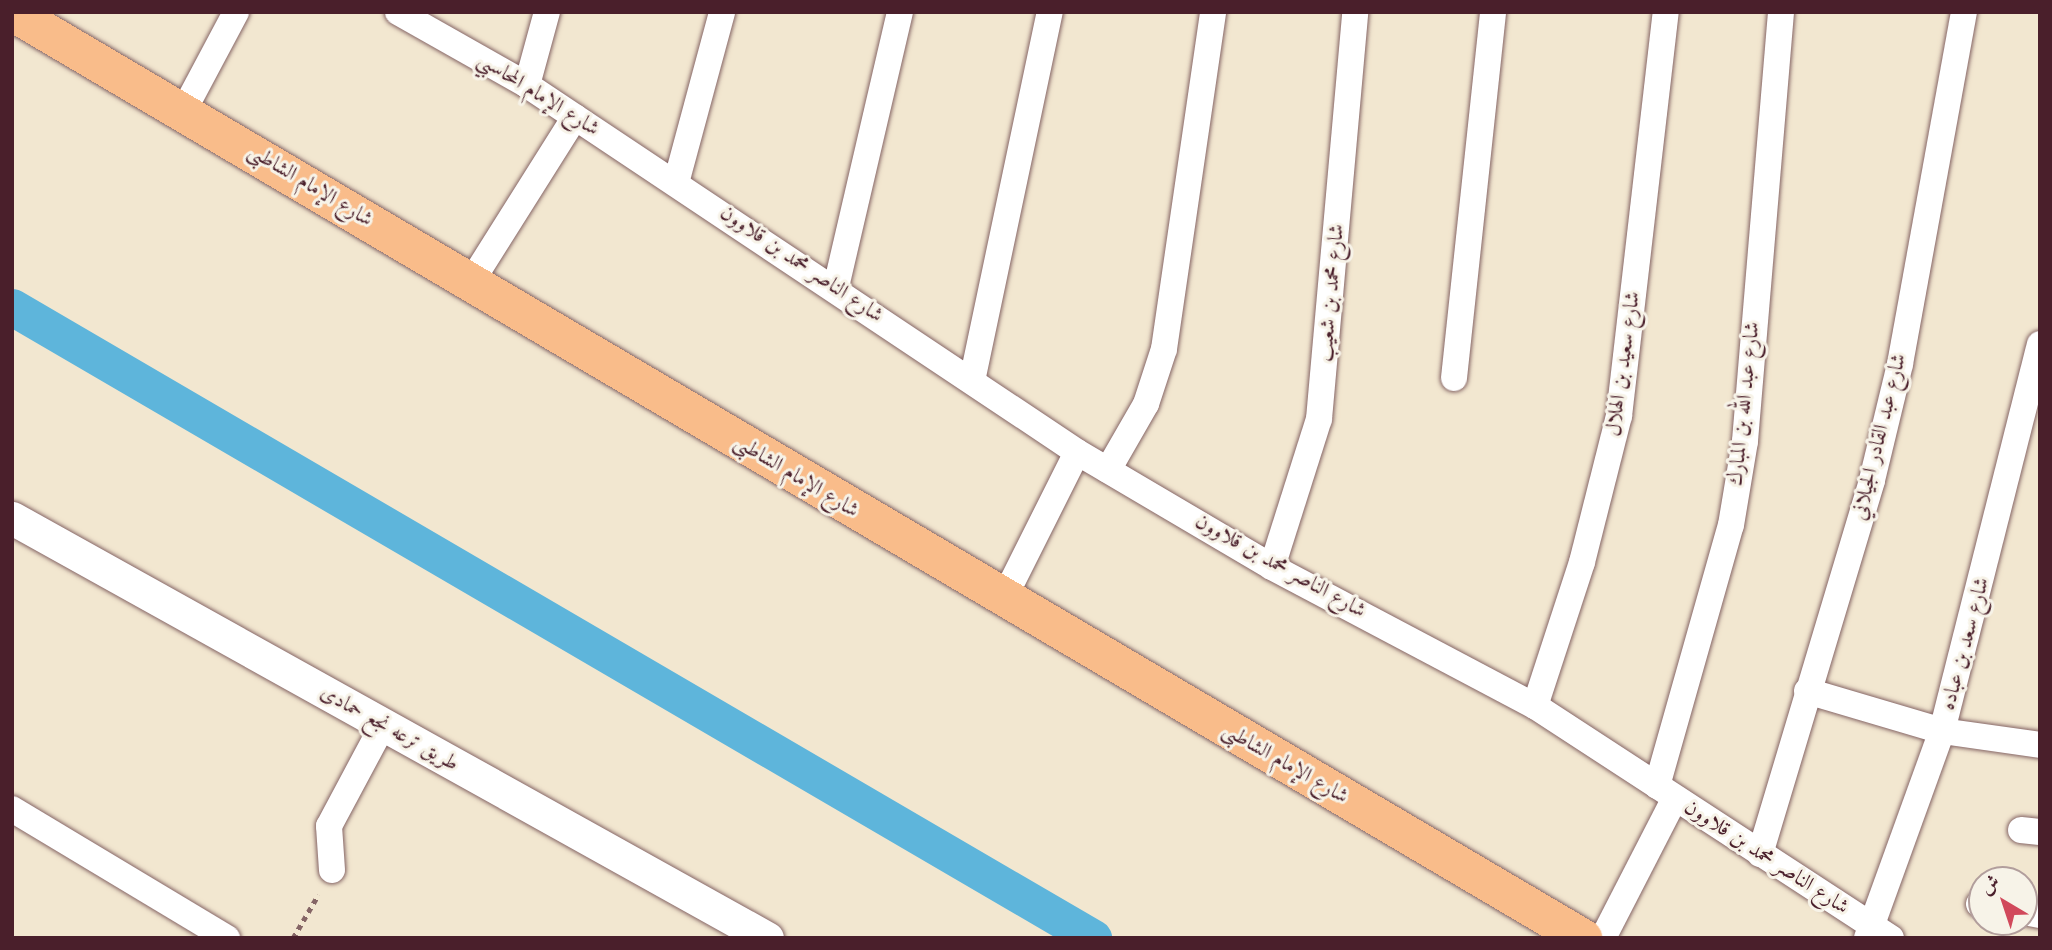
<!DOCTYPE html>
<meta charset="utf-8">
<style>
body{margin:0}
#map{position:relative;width:2052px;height:950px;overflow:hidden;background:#f2e7d0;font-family:"Old Standard TT",Amiri,serif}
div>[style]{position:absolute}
.canal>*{height:37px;margin:-18.5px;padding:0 18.5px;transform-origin:18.5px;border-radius:18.5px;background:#5eb5db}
.path>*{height:4.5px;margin-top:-2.25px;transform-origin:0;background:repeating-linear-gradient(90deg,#856565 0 5px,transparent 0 10px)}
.roads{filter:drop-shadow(0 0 2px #856565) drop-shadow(0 0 2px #856565)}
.minor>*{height:26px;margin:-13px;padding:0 13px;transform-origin:13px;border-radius:13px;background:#fff}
.tertiary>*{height:33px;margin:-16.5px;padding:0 16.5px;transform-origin:16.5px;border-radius:16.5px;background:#fff}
.primary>*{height:38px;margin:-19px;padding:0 19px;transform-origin:19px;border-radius:19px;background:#f9bc8a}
span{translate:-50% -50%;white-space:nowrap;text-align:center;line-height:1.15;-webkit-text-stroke:6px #f7f3e8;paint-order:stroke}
.street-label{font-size:21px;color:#4a1f2b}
.frame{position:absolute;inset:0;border:14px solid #4a1f2b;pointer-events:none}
.north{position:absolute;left:1968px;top:866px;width:70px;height:70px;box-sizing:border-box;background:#f7f3e8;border:2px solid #b29e9c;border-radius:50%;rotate:321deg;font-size:19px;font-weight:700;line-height:28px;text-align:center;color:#4a1f2b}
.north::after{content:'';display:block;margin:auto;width:24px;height:32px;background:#d1495b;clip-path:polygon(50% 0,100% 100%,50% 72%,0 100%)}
</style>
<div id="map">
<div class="canal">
<i style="left:12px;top:307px;width:1252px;rotate:30.27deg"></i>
</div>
<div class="path">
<i style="left:293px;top:938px;width:50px;rotate:-59.8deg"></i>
</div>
<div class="roads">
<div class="minor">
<i style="left:398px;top:12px;width:148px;rotate:29.5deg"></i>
<i style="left:527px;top:85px;width:661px;rotate:33.71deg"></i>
<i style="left:1077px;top:452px;width:226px;rotate:30.5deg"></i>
<i style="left:1272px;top:567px;width:297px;rotate:27.9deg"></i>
<i style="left:1535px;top:706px;width:425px;rotate:33.1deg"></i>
<i style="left:527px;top:85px;width:76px;rotate:-74.7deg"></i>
<i style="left:184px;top:110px;width:111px;rotate:-62deg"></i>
<i style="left:676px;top:183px;width:177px;rotate:-74.9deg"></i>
<i style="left:471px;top:282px;width:195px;rotate:-57.8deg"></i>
<i style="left:836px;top:287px;width:282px;rotate:-76.9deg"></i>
<i style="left:1454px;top:378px;width:368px;rotate:-83.9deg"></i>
<i style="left:972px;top:381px;width:377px;rotate:-78.1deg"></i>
<i style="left:1108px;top:470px;width:76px;rotate:-60.1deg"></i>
<i style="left:1146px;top:404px;width:58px;rotate:-71.9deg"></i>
<i style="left:1164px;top:349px;width:341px;rotate:-81.7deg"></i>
<i style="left:1272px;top:567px;width:155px;rotate:-72.4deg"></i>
<i style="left:1319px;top:419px;width:409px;rotate:-84.9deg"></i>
<i style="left:1003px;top:600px;width:165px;rotate:-63.4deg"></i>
<i style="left:1807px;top:691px;width:141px;rotate:16.5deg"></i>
<i style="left:1942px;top:731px;width:99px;rotate:8.1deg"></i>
<i style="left:1535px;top:706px;width:151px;rotate:-71.9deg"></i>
<i style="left:1582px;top:562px;width:151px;rotate:-75.8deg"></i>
<i style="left:1619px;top:416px;width:407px;rotate:-83.4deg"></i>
<i style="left:1657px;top:786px;width:271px;rotate:-74.2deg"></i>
<i style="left:1731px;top:525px;width:85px;rotate:-80.5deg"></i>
<i style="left:1745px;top:441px;width:431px;rotate:-85.2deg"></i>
<i style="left:12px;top:809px;width:251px;rotate:31deg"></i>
<i style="left:2021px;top:830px;width:19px;rotate:6deg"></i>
<i style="left:1760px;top:854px;width:390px;rotate:-73.3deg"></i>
<i style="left:1872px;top:480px;width:119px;rotate:-76.4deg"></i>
<i style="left:1900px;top:364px;width:358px;rotate:-79.7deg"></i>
<i style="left:332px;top:870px;width:44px;rotate:-93.9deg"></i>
<i style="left:329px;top:826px;width:115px;rotate:-61.9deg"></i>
<i style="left:1979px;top:904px;width:3px;rotate:18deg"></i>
<i style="left:2024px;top:912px;width:16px;rotate:11deg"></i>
<i style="left:1603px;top:938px;width:157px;rotate:-62.8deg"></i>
<i style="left:1867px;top:938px;width:220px;rotate:-70.1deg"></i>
<i style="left:1942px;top:731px;width:399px;rotate:-75.8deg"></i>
</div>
<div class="tertiary">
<i style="left:12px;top:518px;width:864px;rotate:29.09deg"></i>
</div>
<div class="primary">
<i style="left:12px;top:12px;width:1824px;rotate:30.52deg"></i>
</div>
</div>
<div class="street-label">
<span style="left:538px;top:95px;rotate:32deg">شارع الإمام المحاسبي</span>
<span style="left:310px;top:186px;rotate:31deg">شارع الإمام الشاطبى</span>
<span style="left:801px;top:265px;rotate:34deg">شارع الناصر محمد بن قلاوون</span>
<span style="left:1332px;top:293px;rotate:-85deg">شارع محمد بن شعيب</span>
<span style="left:1624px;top:364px;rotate:-82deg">شارع سعيد بن الهلال</span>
<span style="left:1745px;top:404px;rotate:-84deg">شارع عبد الله بن المبارك</span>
<span style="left:1880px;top:437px;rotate:-76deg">شارع عبد القادر الجيلاني</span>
<span style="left:796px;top:477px;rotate:31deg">شارع الإمام الشاطبى</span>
<span style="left:1280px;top:567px;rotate:29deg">شارع الناصر محمد بن قلاوون</span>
<span style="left:1966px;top:644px;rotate:-75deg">شارع سعد بن عباده</span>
<span style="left:389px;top:729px;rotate:29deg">طريق ترعه نجع حمادى</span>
<span style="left:1285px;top:764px;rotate:30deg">شارع الإمام الشاطبى</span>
<span style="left:1766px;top:858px;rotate:33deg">شارع الناصر محمد بن قلاوون</span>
</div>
<div class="frame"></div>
<div class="north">ش</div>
</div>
